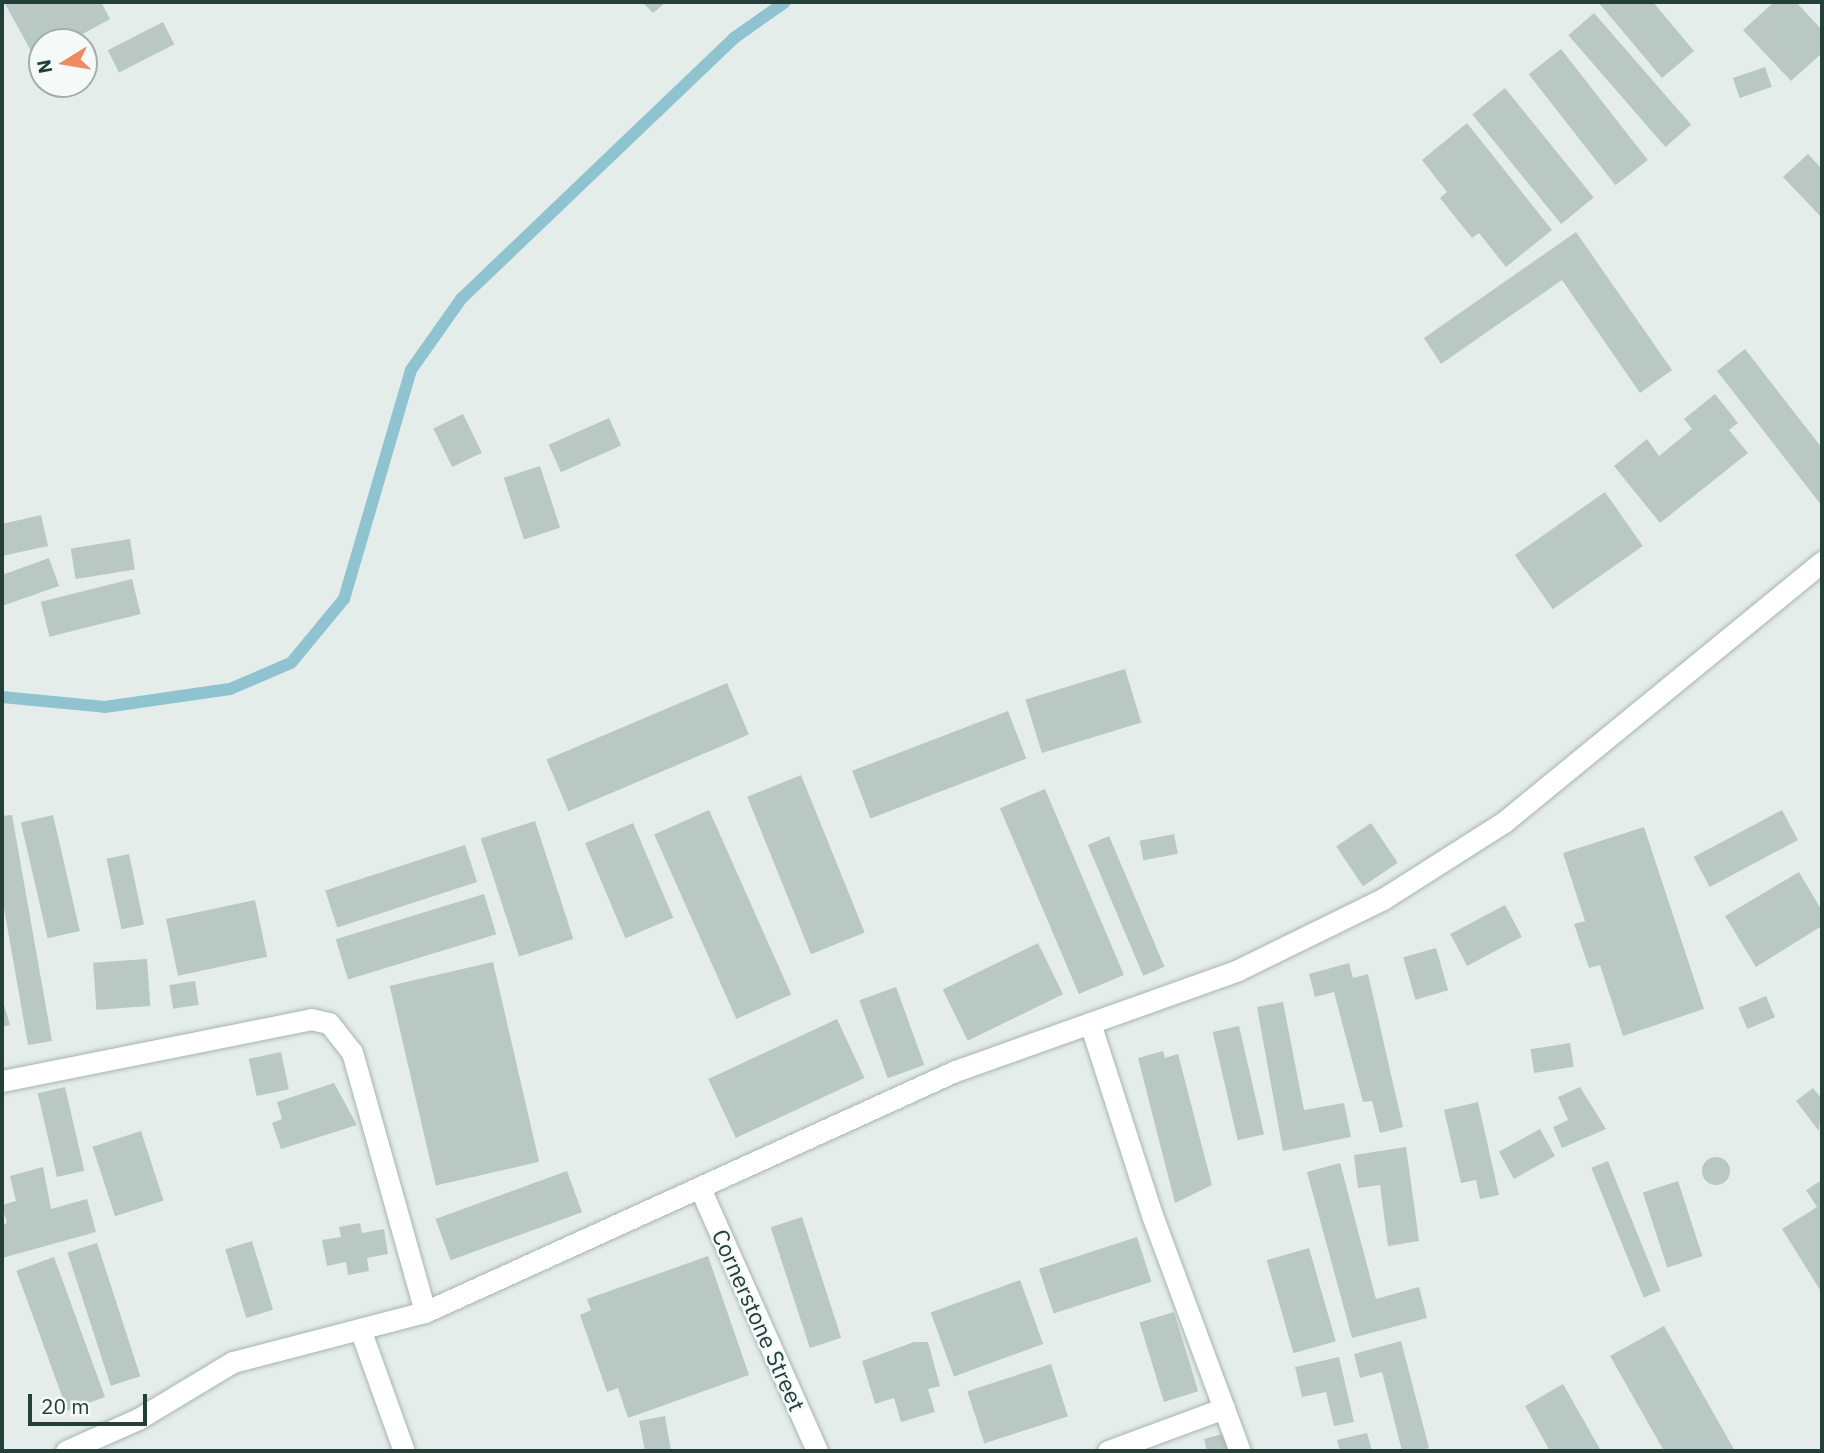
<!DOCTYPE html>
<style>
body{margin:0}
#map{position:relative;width:1824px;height:1453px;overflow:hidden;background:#e4edea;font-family:"IBM Plex Sans",sans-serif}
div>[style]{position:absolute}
.stream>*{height:12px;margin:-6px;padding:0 6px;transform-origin:6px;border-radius:6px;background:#8fc3d0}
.building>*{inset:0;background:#bac8c3;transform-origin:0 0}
.round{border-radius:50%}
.roads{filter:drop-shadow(0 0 2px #a7b5b1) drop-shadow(0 0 2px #a7b5b1)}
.minor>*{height:21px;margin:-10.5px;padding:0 10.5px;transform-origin:10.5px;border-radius:10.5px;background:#fff}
span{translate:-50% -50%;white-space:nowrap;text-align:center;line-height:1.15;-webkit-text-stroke:5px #f5faf8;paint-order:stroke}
.street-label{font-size:23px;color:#243f39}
.frame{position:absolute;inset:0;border:4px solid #243f39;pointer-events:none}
.north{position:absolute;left:28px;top:28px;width:70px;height:70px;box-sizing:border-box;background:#f5faf8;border:2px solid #a1afac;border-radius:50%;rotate:259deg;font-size:19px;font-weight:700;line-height:28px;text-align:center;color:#243f39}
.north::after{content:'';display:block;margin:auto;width:24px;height:32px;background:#ed8b63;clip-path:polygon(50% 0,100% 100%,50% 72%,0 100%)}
.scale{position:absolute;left:28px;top:1394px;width:119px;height:32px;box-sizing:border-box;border:4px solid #243f39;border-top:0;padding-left:9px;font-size:21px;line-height:24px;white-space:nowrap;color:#243f39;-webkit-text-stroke:5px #f5faf8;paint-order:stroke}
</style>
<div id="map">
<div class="stream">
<i style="left:2px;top:697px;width:103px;rotate:5.5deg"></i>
<i style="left:105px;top:707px;width:126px;rotate:-8.2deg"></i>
<i style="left:230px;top:689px;width:66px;rotate:-23.1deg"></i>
<i style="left:291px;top:663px;width:83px;rotate:-50.4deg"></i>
<i style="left:344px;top:599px;width:239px;rotate:-73.7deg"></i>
<i style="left:411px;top:370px;width:87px;rotate:-54.8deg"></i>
<i style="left:461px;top:299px;width:378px;rotate:-43.7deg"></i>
<i style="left:734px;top:38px;width:62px;rotate:-35.2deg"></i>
</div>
<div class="building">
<i style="clip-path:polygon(4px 2px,101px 2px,110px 19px,68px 42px,42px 42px,36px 60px)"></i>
<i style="clip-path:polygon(642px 2px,666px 2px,653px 13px)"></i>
<i style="clip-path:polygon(1598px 2px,1653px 2px,1694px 51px,1662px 78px)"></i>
<i style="clip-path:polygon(1774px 2px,1796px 2px,1822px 30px,1822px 53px,1791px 81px,1743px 30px)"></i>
<i style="left:1594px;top:13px;width:148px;height:34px;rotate:49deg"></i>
<i style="left:163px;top:22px;width:25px;height:62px;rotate:63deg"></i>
<i style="left:1561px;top:49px;width:141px;height:41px;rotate:52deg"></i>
<i style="left:1765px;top:67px;width:21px;height:34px;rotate:71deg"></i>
<i style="left:1505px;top:88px;width:141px;height:42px;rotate:51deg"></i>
<i style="clip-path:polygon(1467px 123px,1552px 230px,1506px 267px,1479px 233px,1472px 238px,1440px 198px,1447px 192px,1422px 160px)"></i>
<i style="clip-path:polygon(1808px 154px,1822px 169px,1822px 218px,1783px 177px)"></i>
<i style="clip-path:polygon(1576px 232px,1672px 370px,1640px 393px,1562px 280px,1441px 364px,1424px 338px)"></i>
<i style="clip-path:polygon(1745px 349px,1822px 448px,1822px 506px,1717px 371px)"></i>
<i style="clip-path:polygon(1715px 394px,1738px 423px,1729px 430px,1748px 453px,1660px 523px,1614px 466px,1647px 439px,1659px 456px,1692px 429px,1684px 419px)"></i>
<i style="left:463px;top:414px;width:43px;height:33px;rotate:64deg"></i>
<i style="left:609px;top:418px;width:30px;height:66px;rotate:66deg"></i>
<i style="left:540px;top:466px;width:65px;height:38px;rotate:72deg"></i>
<i style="left:1605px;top:492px;width:66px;height:110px;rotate:55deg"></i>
<i style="clip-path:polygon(41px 515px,48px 546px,2px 556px,2px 524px)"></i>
<i style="left:130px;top:539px;width:31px;height:60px;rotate:81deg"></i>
<i style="clip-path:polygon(49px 558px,59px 586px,2px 606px,2px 575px)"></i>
<i style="left:132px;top:579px;width:36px;height:94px;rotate:76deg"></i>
<i style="left:1125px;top:669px;width:56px;height:104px;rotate:73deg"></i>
<i style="left:727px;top:683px;width:56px;height:196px;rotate:67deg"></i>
<i style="left:1008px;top:711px;width:51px;height:167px;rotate:69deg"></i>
<i style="left:801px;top:775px;width:170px;height:58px;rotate:68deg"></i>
<i style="left:1045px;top:789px;width:202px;height:49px;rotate:67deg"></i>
<i style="left:709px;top:810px;width:202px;height:60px;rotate:66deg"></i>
<i style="left:1782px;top:810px;width:34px;height:100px;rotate:62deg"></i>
<i style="clip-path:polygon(12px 815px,52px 1041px,28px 1045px,2px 897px,2px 816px)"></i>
<i style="left:53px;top:815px;width:119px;height:33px;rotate:77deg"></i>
<i style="left:535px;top:821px;width:124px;height:57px;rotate:72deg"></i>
<i style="left:633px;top:823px;width:103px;height:52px;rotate:67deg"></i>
<i style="left:1371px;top:823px;width:48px;height:42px;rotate:56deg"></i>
<i style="clip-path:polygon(1644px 827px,1704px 1009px,1623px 1036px,1600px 965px,1589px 968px,1574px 924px,1585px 921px,1563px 853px)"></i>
<i style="left:1174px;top:834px;width:20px;height:35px;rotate:79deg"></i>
<i style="left:1109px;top:836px;width:142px;height:23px;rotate:67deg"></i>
<i style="left:465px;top:845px;width:39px;height:147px;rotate:72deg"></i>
<i style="left:129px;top:854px;width:72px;height:23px;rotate:78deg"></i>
<i style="clip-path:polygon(1799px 872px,1822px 911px,1822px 926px,1756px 967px,1725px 916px)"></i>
<i style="left:484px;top:894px;width:42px;height:155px;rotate:73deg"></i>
<i style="left:255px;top:900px;width:58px;height:91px;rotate:78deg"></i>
<i style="left:1505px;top:905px;width:36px;height:62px;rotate:62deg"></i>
<i style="left:1038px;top:943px;width:57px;height:106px;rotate:64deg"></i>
<i style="left:1436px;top:948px;width:44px;height:34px;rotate:74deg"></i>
<i style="left:147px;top:959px;width:47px;height:54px;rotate:86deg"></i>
<i style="left:493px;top:962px;width:205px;height:106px;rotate:77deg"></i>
<i style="clip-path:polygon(1349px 963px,1353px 978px,1368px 974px,1403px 1127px,1380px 1133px,1372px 1101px,1363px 1102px,1334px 992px,1315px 997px,1309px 974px)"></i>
<i style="left:195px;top:981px;width:24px;height:26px;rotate:81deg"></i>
<i style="left:896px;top:987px;width:83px;height:39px;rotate:70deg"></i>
<i style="left:1766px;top:996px;width:23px;height:30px;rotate:67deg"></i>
<i style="clip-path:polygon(2px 998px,10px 1025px,2px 1027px)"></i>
<i style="clip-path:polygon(1283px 1002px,1304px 1110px,1344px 1103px,1351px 1137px,1283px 1151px,1257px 1007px)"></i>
<i style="left:837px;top:1019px;width:65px;height:142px;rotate:65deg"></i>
<i style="left:1239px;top:1026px;width:111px;height:27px;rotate:77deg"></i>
<i style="left:1570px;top:1043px;width:24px;height:40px;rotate:81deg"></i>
<i style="clip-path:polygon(1163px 1051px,1165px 1058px,1178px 1054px,1212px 1185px,1175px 1203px,1138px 1058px)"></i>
<i style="left:281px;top:1052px;width:38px;height:33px;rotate:78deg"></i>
<i style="clip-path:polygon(334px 1083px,357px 1125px,281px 1149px,272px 1123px,282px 1119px,277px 1102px)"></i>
<i style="left:65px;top:1087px;width:86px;height:28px;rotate:77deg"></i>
<i style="clip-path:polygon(1580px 1087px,1606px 1129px,1562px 1148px,1553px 1127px,1568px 1120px,1558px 1097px)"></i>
<i style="clip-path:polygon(1813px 1088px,1822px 1099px,1819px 1131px,1796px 1101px)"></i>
<i style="clip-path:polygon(1478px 1102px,1499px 1195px,1480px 1199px,1476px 1180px,1461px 1183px,1444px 1110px)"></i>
<i style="left:1540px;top:1129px;width:31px;height:47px;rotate:61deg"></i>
<i style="left:141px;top:1131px;width:73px;height:51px;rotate:72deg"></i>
<i style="clip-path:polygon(1406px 1147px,1419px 1241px,1388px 1246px,1380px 1185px,1358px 1188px,1354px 1155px)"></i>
<i class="round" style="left:1702px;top:1157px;width:28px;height:28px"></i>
<i style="left:1608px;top:1161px;width:140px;height:18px;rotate:68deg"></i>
<i style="clip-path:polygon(1340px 1163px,1376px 1299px,1419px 1287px,1427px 1318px,1352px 1338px,1307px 1172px)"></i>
<i style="clip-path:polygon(43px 1167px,51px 1209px,87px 1199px,96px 1232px,2px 1258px,2px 1225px,7px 1223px,2px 1205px,16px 1201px,10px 1176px)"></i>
<i style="left:567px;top:1171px;width:44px;height:140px;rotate:70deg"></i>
<i style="clip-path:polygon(1822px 1180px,1822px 1293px,1782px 1229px,1817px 1207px,1806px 1190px)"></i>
<i style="left:1678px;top:1181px;width:79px;height:37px;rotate:72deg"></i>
<i style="left:802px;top:1217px;width:127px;height:33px;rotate:72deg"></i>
<i style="clip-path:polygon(360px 1223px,362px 1233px,384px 1229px,388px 1254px,367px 1258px,369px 1271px,348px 1275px,346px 1262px,327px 1266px,322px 1240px,341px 1237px,339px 1227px)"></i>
<i style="left:1137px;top:1237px;width:47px;height:103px;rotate:72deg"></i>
<i style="left:252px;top:1241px;width:72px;height:28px;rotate:73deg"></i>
<i style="left:97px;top:1243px;width:140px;height:31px;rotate:72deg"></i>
<i style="left:1309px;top:1248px;width:97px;height:44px;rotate:74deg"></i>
<i style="clip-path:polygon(708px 1256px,749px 1375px,628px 1418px,618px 1388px,607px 1392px,580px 1315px,591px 1310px,587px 1299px)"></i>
<i style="left:54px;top:1257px;width:149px;height:40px;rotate:70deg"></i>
<i style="left:1020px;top:1280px;width:68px;height:95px;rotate:70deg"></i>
<i style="left:1174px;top:1312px;width:83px;height:36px;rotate:73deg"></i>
<i style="clip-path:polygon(1664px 1326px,1735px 1451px,1664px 1451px,1610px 1356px)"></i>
<i style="clip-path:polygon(1401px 1341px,1429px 1448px,1416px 1451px,1402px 1451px,1382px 1372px,1360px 1378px,1354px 1354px)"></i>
<i style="clip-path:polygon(914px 1342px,928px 1342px,940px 1386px,928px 1389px,935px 1412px,901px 1422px,894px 1398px,875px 1404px,862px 1361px)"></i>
<i style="clip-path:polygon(1339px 1357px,1354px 1422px,1334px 1426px,1326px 1392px,1302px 1397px,1295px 1367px)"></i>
<i style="left:1051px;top:1364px;width:55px;height:88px;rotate:72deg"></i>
<i style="clip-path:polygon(1563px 1384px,1601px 1451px,1550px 1451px,1525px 1406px)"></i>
<i style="clip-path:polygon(665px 1416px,671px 1451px,645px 1451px,639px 1421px)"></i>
<i style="clip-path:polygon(1226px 1433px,1230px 1451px,1207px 1451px,1204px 1439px)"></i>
<i style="clip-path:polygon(1367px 1433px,1372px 1451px,1340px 1451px,1337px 1440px)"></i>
</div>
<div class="roads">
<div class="minor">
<i style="left:1090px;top:1023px;width:202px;rotate:72.1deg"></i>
<i style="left:1152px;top:1215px;width:252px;rotate:69.6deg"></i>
<i style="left:2px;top:1081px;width:315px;rotate:-11.3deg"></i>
<i style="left:311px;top:1019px;width:18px;rotate:13deg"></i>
<i style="left:329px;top:1023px;width:37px;rotate:52deg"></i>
<i style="left:352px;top:1052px;width:270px;rotate:74.3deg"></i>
<i style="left:700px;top:1188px;width:288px;rotate:66deg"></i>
<i style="left:360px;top:1329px;width:130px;rotate:70.2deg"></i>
<i style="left:66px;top:1451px;width:79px;rotate:-24deg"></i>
<i style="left:138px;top:1419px;width:111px;rotate:-31deg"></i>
<i style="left:233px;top:1362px;width:198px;rotate:-14.6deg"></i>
<i style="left:425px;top:1312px;width:582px;rotate:-24.45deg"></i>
<i style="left:955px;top:1071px;width:300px;rotate:-19.6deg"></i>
<i style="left:1238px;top:970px;width:161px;rotate:-26.1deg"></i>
<i style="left:1383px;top:899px;width:143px;rotate:-32.5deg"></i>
<i style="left:1504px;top:822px;width:411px;rotate:-39.3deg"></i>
<i style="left:1108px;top:1451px;width:124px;rotate:-20.3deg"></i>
</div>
</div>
<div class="street-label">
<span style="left:759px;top:1320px;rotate:66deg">Cornerstone Street</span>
</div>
<div class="frame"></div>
<div class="north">N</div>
<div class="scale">20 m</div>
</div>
